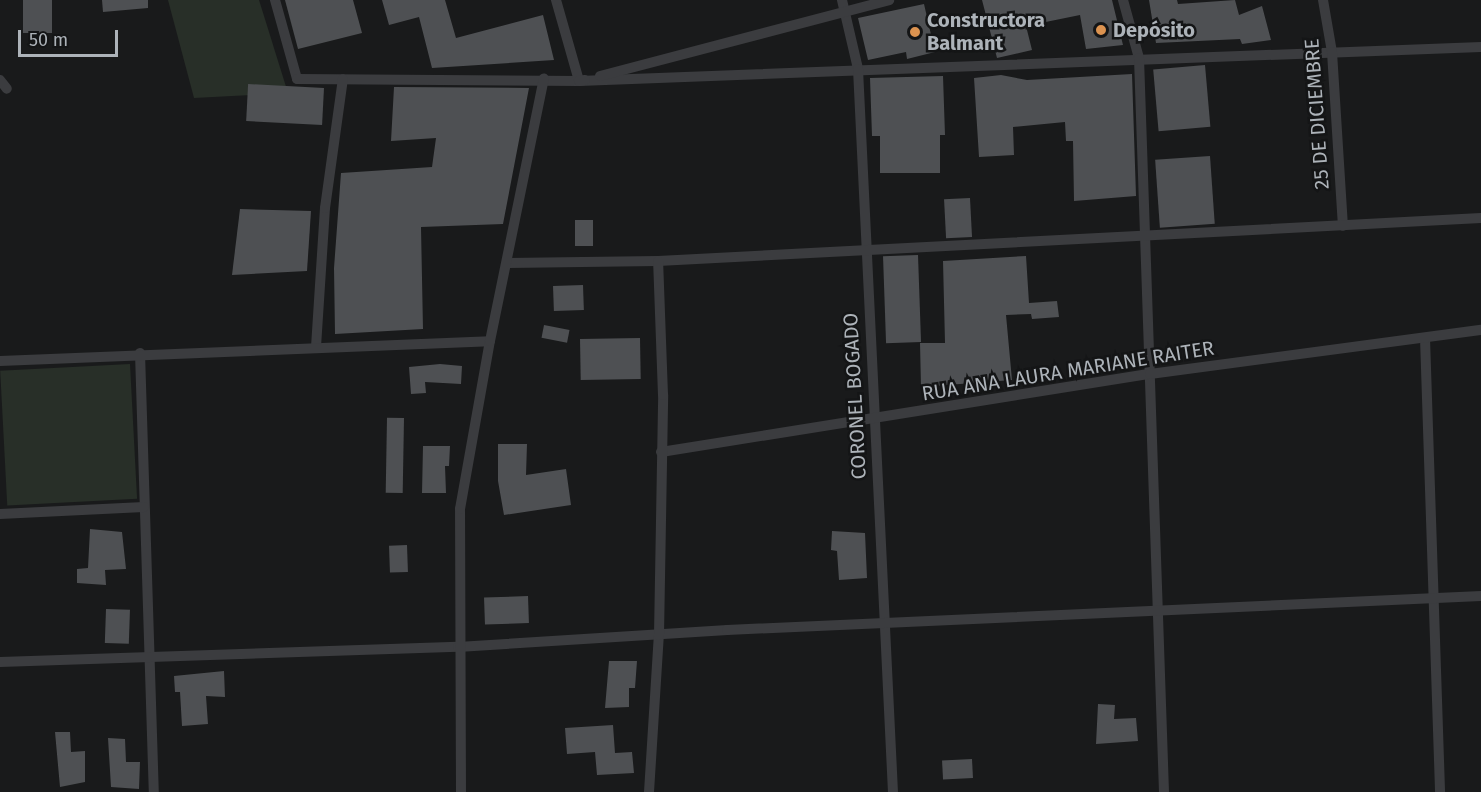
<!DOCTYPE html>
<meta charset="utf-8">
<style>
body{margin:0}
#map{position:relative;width:1481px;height:792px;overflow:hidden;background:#191a1b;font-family:"Fira Sans",sans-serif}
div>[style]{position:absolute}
.green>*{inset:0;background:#282f28;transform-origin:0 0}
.building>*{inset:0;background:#4e5053;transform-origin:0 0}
.street>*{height:10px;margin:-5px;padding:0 5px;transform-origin:5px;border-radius:5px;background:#3b3c3f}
.dots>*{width:16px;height:16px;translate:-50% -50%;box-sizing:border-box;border:3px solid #141516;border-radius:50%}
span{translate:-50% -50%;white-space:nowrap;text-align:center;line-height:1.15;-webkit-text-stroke:5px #141516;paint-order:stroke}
.poi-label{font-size:20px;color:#adb3b9;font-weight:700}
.left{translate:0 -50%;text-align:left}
.street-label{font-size:20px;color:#adb3b9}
.scale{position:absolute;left:18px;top:30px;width:100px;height:27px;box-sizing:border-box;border:3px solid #adb3b9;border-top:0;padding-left:8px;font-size:18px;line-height:21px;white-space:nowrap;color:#adb3b9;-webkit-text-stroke:4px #141516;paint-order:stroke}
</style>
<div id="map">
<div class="green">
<i style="clip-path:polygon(168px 0,259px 0,288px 93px,194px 98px)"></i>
<i style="left:130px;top:364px;width:135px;height:130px;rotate:87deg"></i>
</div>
<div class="building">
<i style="left:23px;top:0;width:29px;height:33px"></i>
<i style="clip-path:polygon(102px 0,148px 0,148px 8px,103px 12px)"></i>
<i style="clip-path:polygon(285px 0,353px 0,362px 33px,298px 49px)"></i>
<i style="clip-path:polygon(382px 0,445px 0,456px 38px,543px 15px,554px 60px,432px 68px,419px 17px,389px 25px)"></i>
<i style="clip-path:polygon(982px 0,1112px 0,1123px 45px,1086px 49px,1080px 15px,1026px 26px,1032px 50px,997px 58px)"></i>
<i style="clip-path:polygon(1149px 0,1177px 0,1178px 4px,1235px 0,1239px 15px,1262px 6px,1271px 40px,1242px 44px,1240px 39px,1156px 43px)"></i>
<i style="clip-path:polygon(924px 4px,935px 52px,907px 59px,906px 52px,868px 60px,858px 18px)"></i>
<i style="left:1205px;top:65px;width:62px;height:52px;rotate:85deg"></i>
<i style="clip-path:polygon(1132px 74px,1136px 196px,1074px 201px,1073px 141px,1066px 141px,1065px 122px,1013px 127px,1014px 155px,979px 157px,974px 78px,1001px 75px,1027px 80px)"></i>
<i style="clip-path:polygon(943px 76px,945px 135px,940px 135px,940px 173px,880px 173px,880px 136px,872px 136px,870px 78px)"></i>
<i style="clip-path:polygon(394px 87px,529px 88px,503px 224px,421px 227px,423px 329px,335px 334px,334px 268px,341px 173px,432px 167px,436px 138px,391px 141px)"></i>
<i style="left:324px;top:88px;width:37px;height:76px;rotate:93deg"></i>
<i style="left:1210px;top:156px;width:68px;height:55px;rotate:86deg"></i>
<i style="left:970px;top:198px;width:39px;height:26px;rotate:87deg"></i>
<i style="clip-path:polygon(240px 209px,311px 211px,307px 271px,232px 275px)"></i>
<i style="left:575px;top:220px;width:18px;height:26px"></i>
<i style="left:918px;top:255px;width:87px;height:35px;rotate:88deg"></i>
<i style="clip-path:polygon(1026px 256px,1029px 303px,1057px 301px,1059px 317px,1032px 319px,1031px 314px,1006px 315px,1012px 380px,921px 387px,920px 343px,945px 343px,943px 261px)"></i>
<i style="left:583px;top:285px;width:25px;height:30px;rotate:88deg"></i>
<i style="left:544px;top:325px;width:26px;height:13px;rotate:11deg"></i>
<i style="left:640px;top:338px;width:41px;height:60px;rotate:89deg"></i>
<i style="clip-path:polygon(440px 364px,462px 366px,461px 384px,425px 382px,426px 393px,411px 394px,409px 367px)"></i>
<i style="left:404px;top:418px;width:75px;height:17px;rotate:91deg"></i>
<i style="clip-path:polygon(498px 444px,527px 444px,526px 475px,566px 469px,571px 505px,504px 515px,498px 481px)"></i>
<i style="clip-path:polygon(423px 446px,450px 446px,449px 466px,445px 466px,446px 493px,422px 493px)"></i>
<i style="clip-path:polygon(90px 529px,122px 532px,126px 569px,105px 570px,106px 585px,77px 583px,77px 569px,88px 568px)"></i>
<i style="clip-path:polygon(832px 531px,865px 533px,867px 578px,839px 580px,837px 551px,831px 550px)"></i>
<i style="left:407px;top:545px;width:27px;height:18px;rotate:88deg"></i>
<i style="left:528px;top:596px;width:27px;height:44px;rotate:88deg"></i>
<i style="left:106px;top:609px;width:24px;height:34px;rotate:2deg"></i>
<i style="clip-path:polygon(609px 661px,637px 661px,635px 688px,629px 688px,629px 707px,605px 708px)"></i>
<i style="clip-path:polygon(224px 671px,225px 697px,206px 696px,208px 724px,182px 726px,180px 692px,175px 692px,174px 676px)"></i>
<i style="clip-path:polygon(1098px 704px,1115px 705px,1114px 719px,1136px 718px,1138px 741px,1096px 744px)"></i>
<i style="clip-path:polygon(613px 725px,615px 753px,632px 752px,634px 773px,597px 775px,595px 752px,567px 754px,565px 728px)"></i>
<i style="clip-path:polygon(55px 732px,70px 732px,71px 752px,85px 751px,85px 782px,60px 787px)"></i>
<i style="clip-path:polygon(108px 738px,125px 739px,126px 762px,140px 762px,139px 789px,111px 787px)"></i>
<i style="left:972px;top:759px;width:19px;height:30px;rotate:87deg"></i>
</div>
<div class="street">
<i style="left:275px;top:0;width:82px;rotate:74.4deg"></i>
<i style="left:297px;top:79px;width:282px;rotate:0.4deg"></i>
<i style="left:579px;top:81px;width:903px;rotate:-2.16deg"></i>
<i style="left:556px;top:0;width:84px;rotate:74.1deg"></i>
<i style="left:579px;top:81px;width:6px;rotate:-9deg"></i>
<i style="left:842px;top:0;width:71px;rotate:76.9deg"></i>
<i style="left:858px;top:69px;width:724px;rotate:87.23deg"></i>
<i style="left:1123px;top:0;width:60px;rotate:74.6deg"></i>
<i style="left:1139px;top:58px;width:734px;rotate:88.05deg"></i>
<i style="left:1323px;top:0;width:53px;rotate:80.2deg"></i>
<i style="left:1332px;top:52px;width:174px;rotate:86.4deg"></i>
<i style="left:600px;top:76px;width:299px;rotate:-14.7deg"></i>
<i style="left:0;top:80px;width:11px;rotate:52deg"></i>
<i style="left:507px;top:263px;width:151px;rotate:-0.8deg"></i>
<i style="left:658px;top:261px;width:824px;rotate:-2.99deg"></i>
<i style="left:1425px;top:338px;width:454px;rotate:88.1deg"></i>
<i style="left:316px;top:347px;width:139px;rotate:-86.3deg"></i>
<i style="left:325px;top:208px;width:130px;rotate:-82.1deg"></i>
<i style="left:140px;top:353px;width:439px;rotate:88.2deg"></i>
<i style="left:0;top:361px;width:490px;rotate:-2.3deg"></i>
<i style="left:661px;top:452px;width:495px;rotate:-9.1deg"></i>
<i style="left:1150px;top:374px;width:334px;rotate:-7.6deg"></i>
<i style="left:0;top:514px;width:144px;rotate:-2.8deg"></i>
<i style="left:0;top:662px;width:458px;rotate:-1.9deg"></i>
<i style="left:458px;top:647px;width:270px;rotate:-3.6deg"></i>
<i style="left:727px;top:630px;width:755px;rotate:-2.58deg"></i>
<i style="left:461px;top:792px;width:283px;rotate:-90.2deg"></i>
<i style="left:460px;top:509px;width:171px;rotate:-79.9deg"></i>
<i style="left:490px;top:341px;width:268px;rotate:-78.4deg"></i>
<i style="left:649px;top:792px;width:157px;rotate:-86.4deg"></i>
<i style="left:659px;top:635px;width:240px;rotate:-89deg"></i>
<i style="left:663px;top:395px;width:134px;rotate:-92.1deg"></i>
</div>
<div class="dots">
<i style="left:1101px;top:30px;background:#dc9350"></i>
<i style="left:915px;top:32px;background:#dc9350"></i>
</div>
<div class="poi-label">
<span class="left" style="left:927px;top:32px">Constructora<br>Balmant</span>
<span class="left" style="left:1113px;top:30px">Depósito</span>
</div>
<div class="street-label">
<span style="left:1317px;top:114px;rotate:-94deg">25 DE DICIEMBRE</span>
<span style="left:1068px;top:371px;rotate:-9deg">RUA ANA LAURA MARIANE RAITER</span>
<span style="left:855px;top:396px;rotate:-93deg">CORONEL BOGADO</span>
</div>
<div class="scale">50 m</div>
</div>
